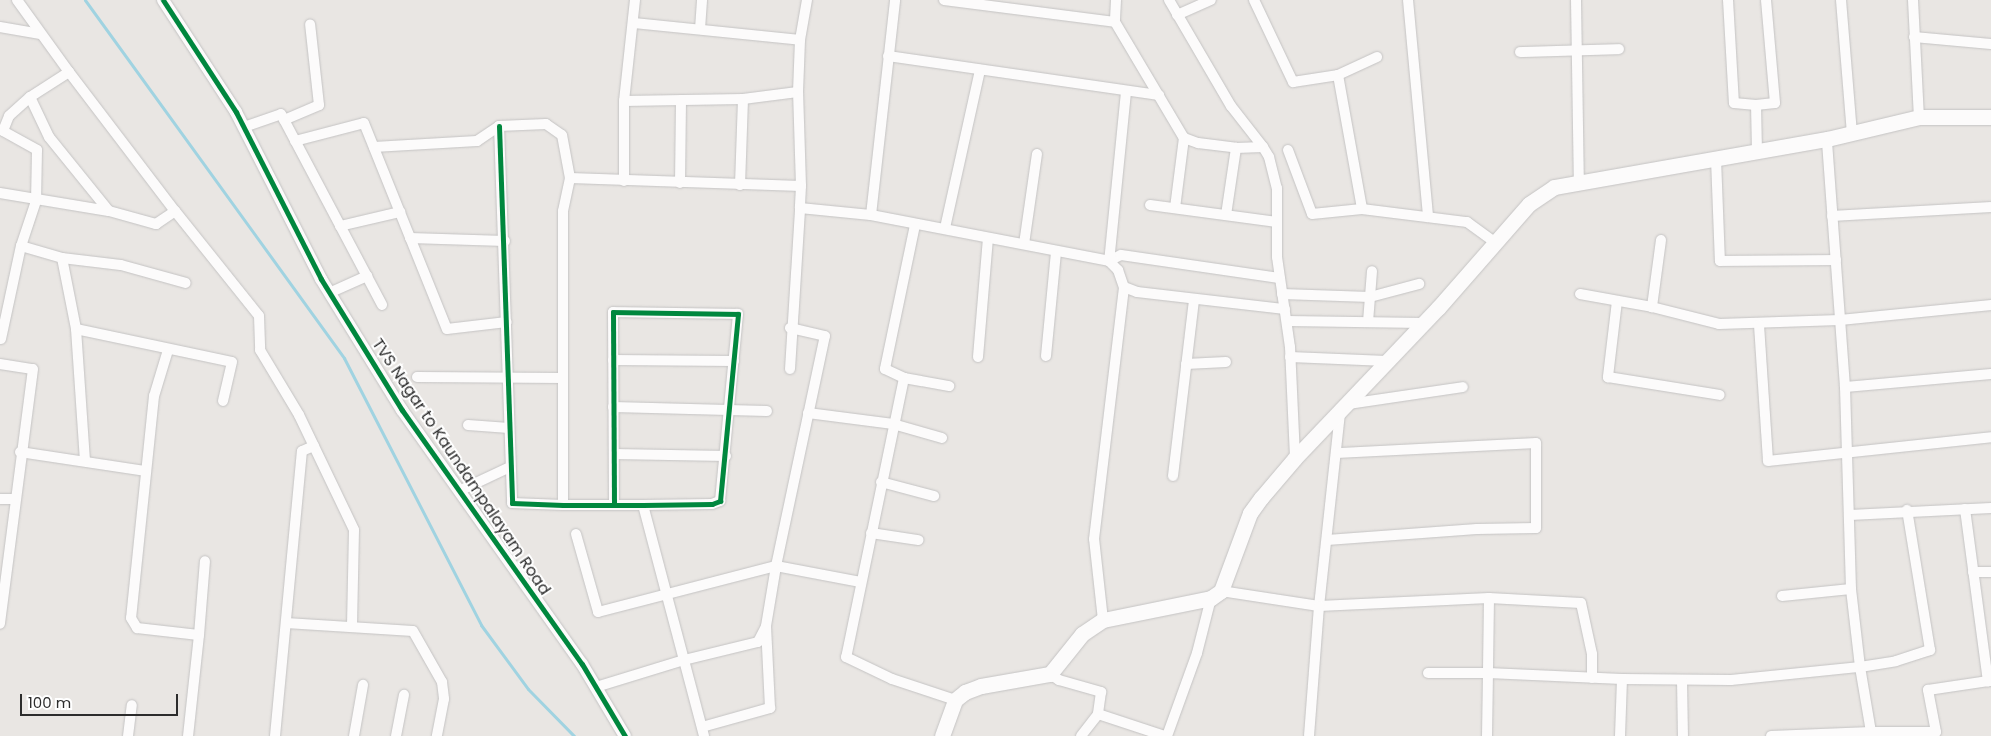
<!DOCTYPE html>
<style>
body{margin:0}
#map{position:relative;width:1991px;height:736px;overflow:hidden;background:#e9e6e3;font-family:Poppins,sans-serif}
div>[style]{position:absolute}
.stream>*{height:3px;margin:-1.5px;padding:0 1.5px;transform-origin:1.5px;border-radius:1.5px;background:#a0d3e1}
.roads{filter:drop-shadow(0 0 1px #c4c3c3) drop-shadow(0 0 1px #c4c3c3)}
.minor>*{height:10px;margin:-5px;padding:0 5px;transform-origin:5px;border-radius:5px;background:#fcfbfb}
.tertiary>*{height:12px;margin:-6px;padding:0 6px;transform-origin:6px;border-radius:6px;background:#fcfbfb}
.secondary>*{height:15px;margin:-7.5px;padding:0 7.5px;transform-origin:7.5px;border-radius:7.5px;background:#fcfbfb}
.cycleway>*{height:5px;margin:-2.5px;padding:0 2.5px;transform-origin:2.5px;border-radius:2.5px;background:#00873e}
span{translate:-50% -50%;white-space:nowrap;text-align:center;line-height:1.15;-webkit-text-stroke:4px #fff;paint-order:stroke}
.street-label{font-size:16px;color:#2c2c2c}
.scale{position:absolute;left:20px;top:694px;width:158px;height:22px;box-sizing:border-box;border:2px solid #2c2c2c;border-top:0;padding-left:6px;font-size:15px;line-height:18px;white-space:nowrap;color:#2c2c2c;-webkit-text-stroke:4px #fff;paint-order:stroke}
</style>
<div id="map">
<div class="stream">
<i style="left:85px;top:0;width:442px;rotate:54.1deg"></i>
<i style="left:344px;top:358px;width:300px;rotate:62.8deg"></i>
<i style="left:481px;top:625px;width:79px;rotate:53.7deg"></i>
<i style="left:528px;top:689px;width:66px;rotate:45.6deg"></i>
</div>
<div class="roads">
<div class="minor">
<i style="left:17px;top:0;width:89px;rotate:54.2deg"></i>
<i style="left:69px;top:72px;width:46px;rotate:147.3deg"></i>
<i style="left:30px;top:97px;width:44px;rotate:64.6deg"></i>
<i style="left:49px;top:137px;width:95px;rotate:51deg"></i>
<i style="left:109px;top:211px;width:49px;rotate:15.5deg"></i>
<i style="left:156px;top:224px;width:23px;rotate:-34deg"></i>
<i style="left:175px;top:211px;width:134px;rotate:51.3deg"></i>
<i style="left:259px;top:316px;width:34px;rotate:88deg"></i>
<i style="left:260px;top:350px;width:76px;rotate:59deg"></i>
<i style="left:299px;top:415px;width:127px;rotate:64.4deg"></i>
<i style="left:354px;top:530px;width:97px;rotate:91.2deg"></i>
<i style="left:944px;top:0;width:172px;rotate:7.3deg"></i>
<i style="left:1116px;top:0;width:22px;rotate:93deg"></i>
<i style="left:1115px;top:22px;width:135px;rotate:59.3deg"></i>
<i style="left:1184px;top:138px;width:15px;rotate:20deg"></i>
<i style="left:1198px;top:143px;width:38px;rotate:7deg"></i>
<i style="left:1236px;top:148px;width:27px;rotate:-2deg"></i>
<i style="left:1263px;top:147px;width:12px;rotate:59deg"></i>
<i style="left:1269px;top:157px;width:32px;rotate:76deg"></i>
<i style="left:1277px;top:188px;width:69px;rotate:90deg"></i>
<i style="left:1277px;top:257px;width:91px;rotate:81.8deg"></i>
<i style="left:1290px;top:347px;width:111px;rotate:87.4deg"></i>
<i style="left:1169px;top:0;width:123px;rotate:59.7deg"></i>
<i style="left:1231px;top:106px;width:52px;rotate:52deg"></i>
<i style="left:1254px;top:0;width:91px;rotate:64.6deg"></i>
<i style="left:1293px;top:82px;width:46px;rotate:-8.8deg"></i>
<i style="left:1338px;top:75px;width:136px;rotate:79.8deg"></i>
<i style="left:1408px;top:0;width:218px;rotate:84.7deg"></i>
<i style="left:1576px;top:0;width:183px;rotate:89.1deg"></i>
<i style="left:1728px;top:0;width:103px;rotate:86.7deg"></i>
<i style="left:1734px;top:103px;width:22px;rotate:5deg"></i>
<i style="left:1841px;top:0;width:134px;rotate:85.3deg"></i>
<i style="left:1913px;top:0;width:117px;rotate:87.1deg"></i>
<i style="left:1177px;top:15px;width:37px;rotate:-24deg"></i>
<i style="left:634px;top:23px;width:167px;rotate:5.8deg"></i>
<i style="left:0;top:27px;width:41px;rotate:9.9deg"></i>
<i style="left:700px;top:29px;width:29px;rotate:-86deg"></i>
<i style="left:1914px;top:37px;width:77px;rotate:5.2deg"></i>
<i style="left:1520px;top:52px;width:99px;rotate:-1.7deg"></i>
<i style="left:888px;top:56px;width:274px;rotate:8.2deg"></i>
<i style="left:69px;top:72px;width:175px;rotate:52.7deg"></i>
<i style="left:1338px;top:75px;width:43px;rotate:-24.8deg"></i>
<i style="left:1126px;top:92px;width:170px;rotate:95.7deg"></i>
<i style="left:1109px;top:261px;width:13px;rotate:45deg"></i>
<i style="left:1118px;top:270px;width:18px;rotate:71deg"></i>
<i style="left:1124px;top:287px;width:14px;rotate:21deg"></i>
<i style="left:1137px;top:292px;width:149px;rotate:6.6deg"></i>
<i style="left:30px;top:97px;width:28px;rotate:138deg"></i>
<i style="left:9px;top:116px;width:16px;rotate:112deg"></i>
<i style="left:3px;top:131px;width:39px;rotate:29deg"></i>
<i style="left:37px;top:150px;width:51px;rotate:91.1deg"></i>
<i style="left:36px;top:201px;width:47px;rotate:108.4deg"></i>
<i style="left:21px;top:246px;width:43px;rotate:16.3deg"></i>
<i style="left:62px;top:258px;width:72px;rotate:78.8deg"></i>
<i style="left:76px;top:329px;width:132px;rotate:86.1deg"></i>
<i style="left:624px;top:101px;width:119px;rotate:-1deg"></i>
<i style="left:743px;top:99px;width:55px;rotate:-7.3deg"></i>
<i style="left:284px;top:120px;width:38px;rotate:-23deg"></i>
<i style="left:319px;top:105px;width:81px;rotate:-96.3deg"></i>
<i style="left:499px;top:126px;width:377px;rotate:88deg"></i>
<i style="left:512px;top:503px;width:51px;rotate:2.2deg"></i>
<i style="left:563px;top:505px;width:80px"></i>
<i style="left:643px;top:505px;width:69px;rotate:-0.8deg"></i>
<i style="left:712px;top:504px;width:9px;rotate:-21deg"></i>
<i style="left:720px;top:501px;width:188px;rotate:-84.5deg"></i>
<i style="left:738px;top:314px;width:125px;rotate:-179.1deg"></i>
<i style="left:613px;top:312px;width:193px;rotate:89.7deg"></i>
<i style="left:244px;top:127px;width:39px;rotate:-19deg"></i>
<i style="left:281px;top:114px;width:216px;rotate:62.1deg"></i>
<i style="left:295px;top:141px;width:71px;rotate:-14.6deg"></i>
<i style="left:364px;top:123px;width:222px;rotate:68.1deg"></i>
<i style="left:447px;top:329px;width:60px;rotate:-6.7deg"></i>
<i style="left:374px;top:147px;width:103px;rotate:-3.3deg"></i>
<i style="left:477px;top:141px;width:27px;rotate:-34deg"></i>
<i style="left:499px;top:126px;width:47px;rotate:-2.4deg"></i>
<i style="left:546px;top:124px;width:19px;rotate:35deg"></i>
<i style="left:562px;top:135px;width:44px;rotate:79.5deg"></i>
<i style="left:1288px;top:150px;width:68px;rotate:69.4deg"></i>
<i style="left:1312px;top:214px;width:50px;rotate:-5.7deg"></i>
<i style="left:1362px;top:209px;width:106px;rotate:7.1deg"></i>
<i style="left:1467px;top:222px;width:34px;rotate:36deg"></i>
<i style="left:1757px;top:152px;width:47px;rotate:-91.2deg"></i>
<i style="left:1756px;top:105px;width:19px;rotate:-6deg"></i>
<i style="left:1775px;top:103px;width:103px;rotate:-95deg"></i>
<i style="left:1716px;top:159px;width:102px;rotate:87.8deg"></i>
<i style="left:1720px;top:261px;width:116px;rotate:-0.5deg"></i>
<i style="left:624px;top:181px;width:80px;rotate:-90deg"></i>
<i style="left:624px;top:101px;width:102px;rotate:-83.8deg"></i>
<i style="left:680px;top:183px;width:83px;rotate:-89.3deg"></i>
<i style="left:740px;top:185px;width:86px;rotate:-88deg"></i>
<i style="left:801px;top:186px;width:94px;rotate:-91.8deg"></i>
<i style="left:798px;top:92px;width:52px;rotate:-87.8deg"></i>
<i style="left:800px;top:40px;width:41px;rotate:-80.1deg"></i>
<i style="left:0;top:193px;width:110px;rotate:9.4deg"></i>
<i style="left:1150px;top:205px;width:128px;rotate:7.6deg"></i>
<i style="left:1175px;top:208px;width:71px;rotate:-82.7deg"></i>
<i style="left:871px;top:215px;width:216px;rotate:-83.6deg"></i>
<i style="left:1226px;top:215px;width:68px;rotate:-81.5deg"></i>
<i style="left:1832px;top:216px;width:159px;rotate:-3.2deg"></i>
<i style="left:915px;top:225px;width:147px;rotate:101.8deg"></i>
<i style="left:885px;top:369px;width:21px;rotate:25deg"></i>
<i style="left:904px;top:378px;width:46px;rotate:10.1deg"></i>
<i style="left:340px;top:226px;width:62px;rotate:-13.1deg"></i>
<i style="left:945px;top:228px;width:162px;rotate:-77.5deg"></i>
<i style="left:410px;top:238px;width:95px;rotate:1.8deg"></i>
<i style="left:1661px;top:240px;width:68px;rotate:97.7deg"></i>
<i style="left:1652px;top:307px;width:69px;rotate:14.2deg"></i>
<i style="left:1719px;top:324px;width:121px;rotate:-1.9deg"></i>
<i style="left:1840px;top:320px;width:152px;rotate:-5.7deg"></i>
<i style="left:1024px;top:244px;width:91px;rotate:-81.8deg"></i>
<i style="left:62px;top:258px;width:59px;rotate:6.8deg"></i>
<i style="left:121px;top:265px;width:67px;rotate:15.5deg"></i>
<i style="left:329px;top:293px;width:42px;rotate:-24.1deg"></i>
<i style="left:1282px;top:294px;width:88px;rotate:2deg"></i>
<i style="left:1370px;top:297px;width:51px;rotate:-14.9deg"></i>
<i style="left:1580px;top:294px;width:73px;rotate:10.2deg"></i>
<i style="left:1617px;top:301px;width:77px;rotate:96.8deg"></i>
<i style="left:1608px;top:377px;width:113px;rotate:9.1deg"></i>
<i style="left:1287px;top:321px;width:136px;rotate:0.8deg"></i>
<i style="left:1368px;top:322px;width:51px;rotate:-85.5deg"></i>
<i style="left:1759px;top:325px;width:136px;rotate:86.2deg"></i>
<i style="left:1768px;top:461px;width:224px;rotate:-6.1deg"></i>
<i style="left:76px;top:329px;width:159px;rotate:11.9deg"></i>
<i style="left:232px;top:362px;width:40px;rotate:103deg"></i>
<i style="left:1px;top:339px;width:95px;rotate:-77.9deg"></i>
<i style="left:168px;top:350px;width:48px;rotate:106.9deg"></i>
<i style="left:154px;top:396px;width:223px;rotate:95.9deg"></i>
<i style="left:131px;top:618px;width:12px;rotate:59deg"></i>
<i style="left:137px;top:628px;width:62px;rotate:6.4deg"></i>
<i style="left:199px;top:635px;width:102px;rotate:96.2deg"></i>
<i style="left:1046px;top:356px;width:104px;rotate:-84.5deg"></i>
<i style="left:978px;top:357px;width:119px;rotate:-85.2deg"></i>
<i style="left:1290px;top:357px;width:97px;rotate:2.4deg"></i>
<i style="left:613px;top:360px;width:121px;rotate:0.5deg"></i>
<i style="left:0;top:364px;width:33px;rotate:9deg"></i>
<i style="left:33px;top:369px;width:257px;rotate:97.4deg"></i>
<i style="left:1186px;top:364px;width:40px;rotate:-2.9deg"></i>
<i style="left:790px;top:369px;width:161px;rotate:-86.4deg"></i>
<i style="left:417px;top:377px;width:146px;rotate:0.4deg"></i>
<i style="left:904px;top:378px;width:285px;rotate:101.7deg"></i>
<i style="left:846px;top:657px;width:51px;rotate:25.6deg"></i>
<i style="left:892px;top:679px;width:66px;rotate:18.4deg"></i>
<i style="left:1845px;top:387px;width:147px;rotate:-5.1deg"></i>
<i style="left:1348px;top:404px;width:116px;rotate:-8.4deg"></i>
<i style="left:613px;top:407px;width:154px;rotate:1.5deg"></i>
<i style="left:808px;top:413px;width:86px;rotate:7.4deg"></i>
<i style="left:893px;top:424px;width:51px;rotate:15.9deg"></i>
<i style="left:1340px;top:413px;width:194px;rotate:96.2deg"></i>
<i style="left:1319px;top:606px;width:170px;rotate:-2.7deg"></i>
<i style="left:1489px;top:598px;width:75px;rotate:90.8deg"></i>
<i style="left:1488px;top:673px;width:134px;rotate:2.6deg"></i>
<i style="left:1622px;top:679px;width:57px;rotate:92deg"></i>
<i style="left:468px;top:425px;width:41px;rotate:4.2deg"></i>
<i style="left:20px;top:452px;width:126px;rotate:8.6deg"></i>
<i style="left:614px;top:454px;width:112px;rotate:1deg"></i>
<i style="left:1173px;top:476px;width:178px;rotate:-83.2deg"></i>
<i style="left:881px;top:482px;width:55px;rotate:14.8deg"></i>
<i style="left:459px;top:491px;width:56px;rotate:-25.2deg"></i>
<i style="left:0;top:499px;width:14px"></i>
<i style="left:563px;top:505px;width:294px;rotate:-90deg"></i>
<i style="left:563px;top:211px;width:34px;rotate:-78deg"></i>
<i style="left:570px;top:178px;width:231px;rotate:2deg"></i>
<i style="left:801px;top:186px;width:22px;rotate:93deg"></i>
<i style="left:800px;top:208px;width:71px;rotate:5.6deg"></i>
<i style="left:871px;top:215px;width:242px;rotate:10.9deg"></i>
<i style="left:1109px;top:261px;width:13px;rotate:-27deg"></i>
<i style="left:1121px;top:255px;width:160px;rotate:8.3deg"></i>
<i style="left:643px;top:505px;width:239px;rotate:75.2deg"></i>
<i style="left:1965px;top:509px;width:174px;rotate:82.4deg"></i>
<i style="left:1988px;top:681px;width:3px"></i>
<i style="left:1850px;top:515px;width:141px;rotate:-2.8deg"></i>
<i style="left:871px;top:533px;width:48px;rotate:8.5deg"></i>
<i style="left:576px;top:534px;width:81px;rotate:74.2deg"></i>
<i style="left:598px;top:612px;width:184px;rotate:-14.5deg"></i>
<i style="left:776px;top:566px;width:235px;rotate:-78deg"></i>
<i style="left:825px;top:336px;width:36px;rotate:-167deg"></i>
<i style="left:1327px;top:540px;width:150px;rotate:-4.2deg"></i>
<i style="left:1477px;top:529px;width:59px;rotate:-1deg"></i>
<i style="left:1536px;top:528px;width:85px;rotate:-90deg"></i>
<i style="left:1536px;top:443px;width:200px;rotate:177.1deg"></i>
<i style="left:1973px;top:572px;width:18px"></i>
<i style="left:1221px;top:591px;width:99px;rotate:8.7deg"></i>
<i style="left:1319px;top:606px;width:130px;rotate:94.4deg"></i>
<i style="left:1782px;top:596px;width:69px;rotate:-5.8deg"></i>
<i style="left:1489px;top:598px;width:92px;rotate:3.1deg"></i>
<i style="left:1581px;top:603px;width:52px;rotate:77.8deg"></i>
<i style="left:1592px;top:654px;width:24px;rotate:90deg"></i>
<i style="left:1103px;top:620px;width:81px;rotate:-96.3deg"></i>
<i style="left:1094px;top:539px;width:254px;rotate:-83.2deg"></i>
<i style="left:286px;top:623px;width:127px;rotate:3.6deg"></i>
<i style="left:413px;top:631px;width:59px;rotate:60.4deg"></i>
<i style="left:442px;top:682px;width:17px;rotate:83deg"></i>
<i style="left:444px;top:699px;width:38px;rotate:101deg"></i>
<i style="left:199px;top:635px;width:74px;rotate:-85.4deg"></i>
<i style="left:1428px;top:673px;width:60px"></i>
<i style="left:1488px;top:673px;width:63px;rotate:90.9deg"></i>
<i style="left:1050px;top:674px;width:11px;rotate:34deg"></i>
<i style="left:1059px;top:680px;width:44px;rotate:15.9deg"></i>
<i style="left:1101px;top:692px;width:22px;rotate:98deg"></i>
<i style="left:1098px;top:714px;width:71px;rotate:18.2deg"></i>
<i style="left:1622px;top:679px;width:109px;rotate:0.5deg"></i>
<i style="left:1731px;top:680px;width:130px;rotate:-5.8deg"></i>
<i style="left:1860px;top:667px;width:36px;rotate:-9deg"></i>
<i style="left:1896px;top:661px;width:36px;rotate:-18deg"></i>
<i style="left:1930px;top:650px;width:142px;rotate:-99.3deg"></i>
<i style="left:1682px;top:680px;width:56px;rotate:89deg"></i>
<i style="left:596px;top:687px;width:92px;rotate:-17.1deg"></i>
<i style="left:684px;top:660px;width:76px;rotate:-13.7deg"></i>
<i style="left:758px;top:642px;width:18px;rotate:-63deg"></i>
<i style="left:766px;top:626px;width:61px;rotate:-80.5deg"></i>
<i style="left:776px;top:566px;width:86px;rotate:10.7deg"></i>
<i style="left:702px;top:727px;width:71px;rotate:-15.6deg"></i>
<i style="left:770px;top:708px;width:81px;rotate:-92.8deg"></i>
<i style="left:128px;top:736px;width:31px;rotate:-83deg"></i>
<i style="left:275px;top:736px;width:286px;rotate:-84.6deg"></i>
<i style="left:302px;top:451px;width:13px;rotate:-23deg"></i>
<i style="left:354px;top:736px;width:52px;rotate:-80deg"></i>
<i style="left:396px;top:736px;width:42px;rotate:-79deg"></i>
<i style="left:1081px;top:736px;width:28px;rotate:-52deg"></i>
<i style="left:1167px;top:736px;width:88px;rotate:-70.1deg"></i>
<i style="left:1197px;top:653px;width:57px;rotate:-75.7deg"></i>
<i style="left:1771px;top:736px;width:100px;rotate:-2.3deg"></i>
<i style="left:1871px;top:732px;width:66px;rotate:-99.6deg"></i>
<i style="left:1860px;top:667px;width:79px;rotate:-96.6deg"></i>
<i style="left:1851px;top:589px;width:202px;rotate:-91.7deg"></i>
<i style="left:1845px;top:387px;width:249px;rotate:-94.2deg"></i>
<i style="left:1872px;top:736px;width:4px;rotate:-104deg"></i>
<i style="left:1871px;top:732px;width:65px"></i>
<i style="left:1936px;top:732px;width:43px;rotate:-100.8deg"></i>
<i style="left:1928px;top:690px;width:61px;rotate:-8.5deg"></i>
</div>
<div class="tertiary">
<i style="left:163px;top:0;width:134px;rotate:56.9deg"></i>
<i style="left:236px;top:112px;width:187px;rotate:63deg"></i>
<i style="left:321px;top:279px;width:154px;rotate:58.3deg"></i>
<i style="left:402px;top:410px;width:311px;rotate:54.7deg"></i>
<i style="left:582px;top:664px;width:84px;rotate:59.2deg"></i>
</div>
<div class="secondary">
<i style="left:942px;top:736px;width:38px;rotate:-70deg"></i>
<i style="left:955px;top:700px;width:13px;rotate:-39deg"></i>
<i style="left:965px;top:692px;width:17px;rotate:-21deg"></i>
<i style="left:981px;top:686px;width:70px;rotate:-9.9deg"></i>
<i style="left:1050px;top:674px;width:51px;rotate:-51.3deg"></i>
<i style="left:1082px;top:634px;width:25px;rotate:-34deg"></i>
<i style="left:1103px;top:620px;width:110px;rotate:-11.5deg"></i>
<i style="left:1211px;top:598px;width:12px;rotate:-35deg"></i>
<i style="left:1221px;top:591px;width:83px;rotate:-69.6deg"></i>
<i style="left:1250px;top:513px;width:19px;rotate:-54deg"></i>
<i style="left:1261px;top:498px;width:52px;rotate:-49.6deg"></i>
<i style="left:1295px;top:458px;width:207px;rotate:-46.4deg"></i>
<i style="left:1438px;top:308px;width:138px;rotate:-48.8deg"></i>
<i style="left:1529px;top:204px;width:30px;rotate:-34deg"></i>
<i style="left:1554px;top:187px;width:277px;rotate:-10deg"></i>
<i style="left:1827px;top:139px;width:95px;rotate:-13.4deg"></i>
<i style="left:1919px;top:117px;width:72px"></i>
</div>
</div>
<div class="cycleway">
<i style="left:163px;top:0;width:134px;rotate:56.9deg"></i>
<i style="left:236px;top:112px;width:187px;rotate:63deg"></i>
<i style="left:321px;top:279px;width:154px;rotate:58.3deg"></i>
<i style="left:402px;top:410px;width:311px;rotate:54.7deg"></i>
<i style="left:582px;top:664px;width:84px;rotate:59.2deg"></i>
<i style="left:499px;top:126px;width:377px;rotate:88deg"></i>
<i style="left:512px;top:503px;width:51px;rotate:2.2deg"></i>
<i style="left:563px;top:505px;width:80px"></i>
<i style="left:643px;top:505px;width:69px;rotate:-0.8deg"></i>
<i style="left:712px;top:504px;width:9px;rotate:-21deg"></i>
<i style="left:720px;top:501px;width:188px;rotate:-84.5deg"></i>
<i style="left:738px;top:314px;width:125px;rotate:-179.1deg"></i>
<i style="left:613px;top:312px;width:193px;rotate:89.7deg"></i>
</div>
<div class="street-label">
<span style="left:461px;top:467px;rotate:56deg">TVS Nagar to Kaundampalayam Road</span>
</div>
<div class="scale">100 m</div>
</div>
